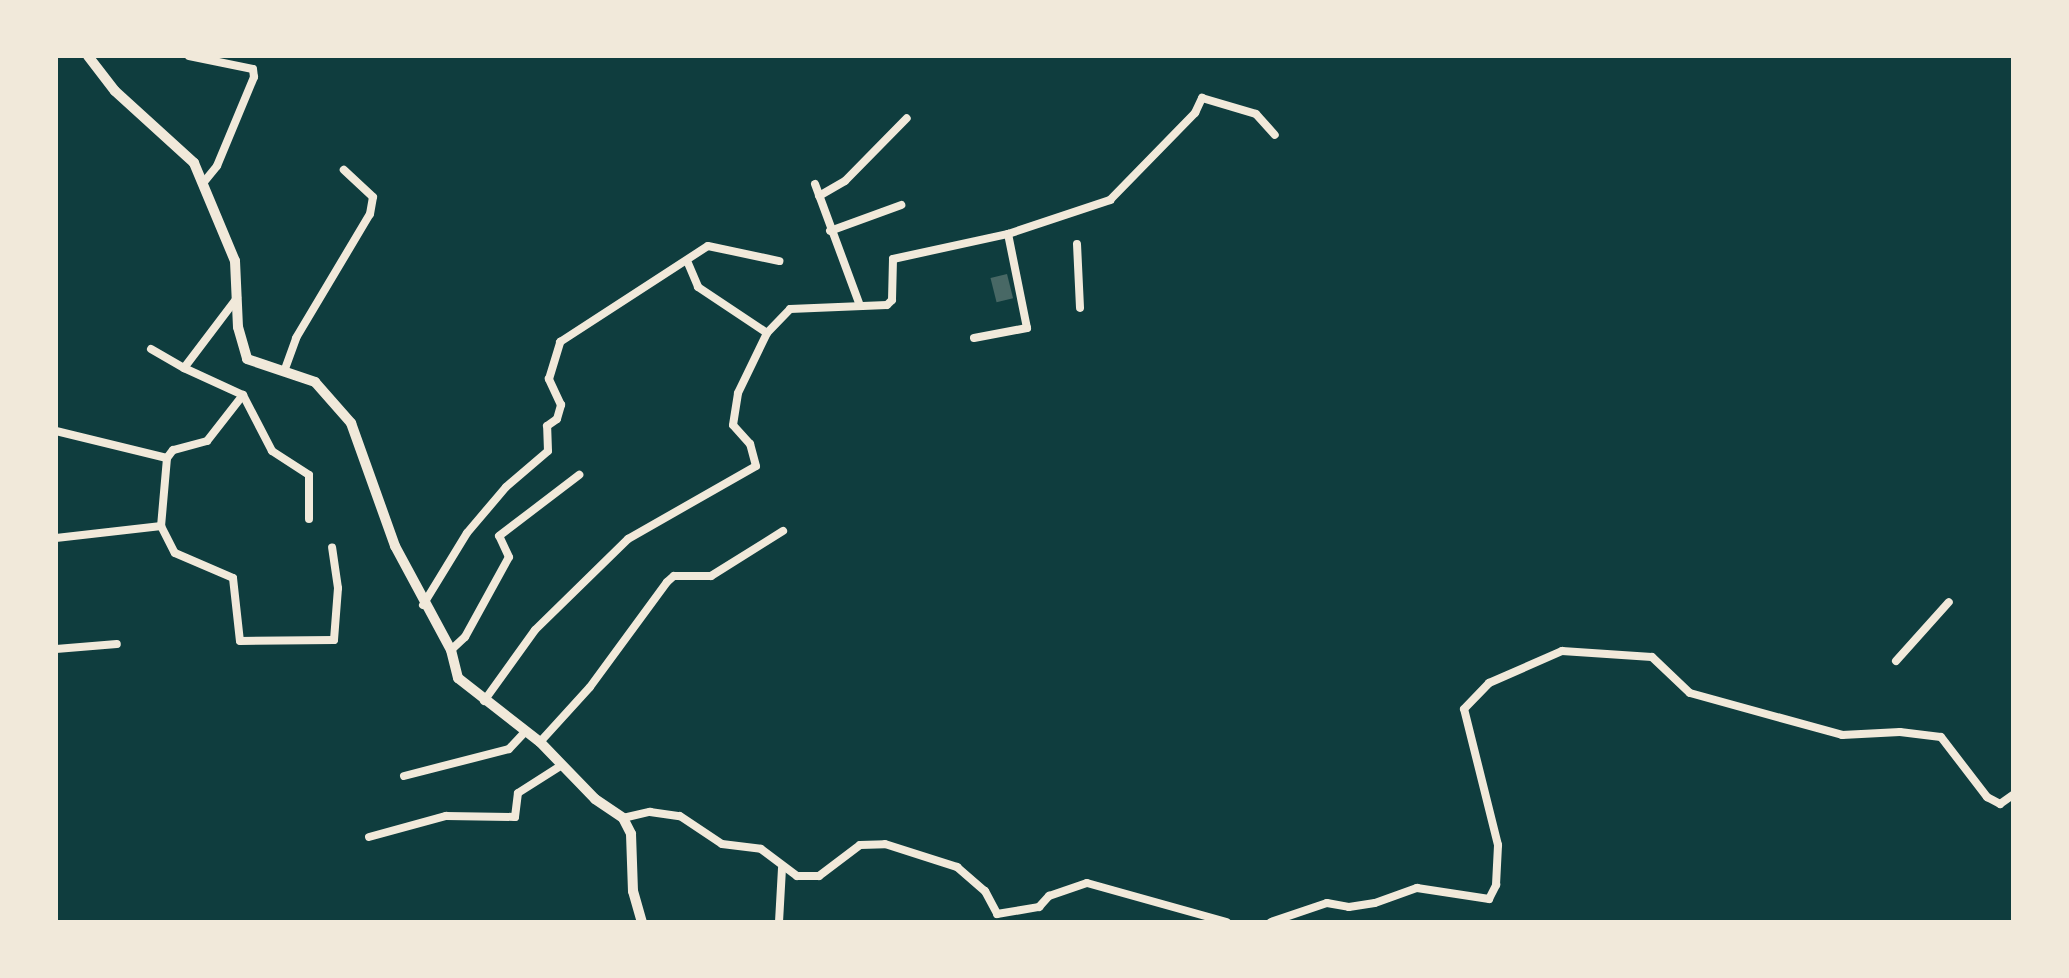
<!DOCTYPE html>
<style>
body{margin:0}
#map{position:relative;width:2069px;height:978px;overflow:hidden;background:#0f3d3e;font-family:Roboto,sans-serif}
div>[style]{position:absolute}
.building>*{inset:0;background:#486865;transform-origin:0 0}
.minor>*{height:8px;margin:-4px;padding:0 4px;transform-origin:4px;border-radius:4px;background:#f1e9da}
.tertiary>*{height:10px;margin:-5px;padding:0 5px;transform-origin:5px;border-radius:5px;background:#f1e9da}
span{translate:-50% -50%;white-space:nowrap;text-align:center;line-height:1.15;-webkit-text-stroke:8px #f1e9da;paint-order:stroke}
.frame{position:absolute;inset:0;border:58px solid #f1e9da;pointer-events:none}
</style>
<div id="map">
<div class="building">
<i style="left:1007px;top:274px;width:25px;height:17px;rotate:76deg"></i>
</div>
<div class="minor">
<i style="left:189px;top:56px;width:65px;rotate:11.5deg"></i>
<i style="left:253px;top:69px;width:8px;rotate:83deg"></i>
<i style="left:254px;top:77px;width:96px;rotate:112.6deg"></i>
<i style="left:217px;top:166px;width:22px;rotate:129deg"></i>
<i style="left:815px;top:184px;width:127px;rotate:69.7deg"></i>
<i style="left:819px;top:196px;width:30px;rotate:-30deg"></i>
<i style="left:845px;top:181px;width:88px;rotate:-45.5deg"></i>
<i style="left:830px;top:231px;width:76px;rotate:-20.1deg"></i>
<i style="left:1077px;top:244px;width:64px;rotate:87.3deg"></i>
<i style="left:688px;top:263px;width:26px;rotate:67deg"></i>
<i style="left:698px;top:287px;width:83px;rotate:33.7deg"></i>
<i style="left:974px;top:338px;width:54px;rotate:-10.7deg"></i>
<i style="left:1027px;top:328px;width:96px;rotate:-101.4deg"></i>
<i style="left:151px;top:349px;width:38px;rotate:30deg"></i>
<i style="left:184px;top:368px;width:88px;rotate:-52.9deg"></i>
<i style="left:184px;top:368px;width:65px;rotate:24.6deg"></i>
<i style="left:243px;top:395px;width:63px;rotate:62.6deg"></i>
<i style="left:272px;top:451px;width:44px;rotate:33deg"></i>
<i style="left:309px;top:475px;width:44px;rotate:90deg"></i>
<i style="left:285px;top:369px;width:33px;rotate:-70deg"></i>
<i style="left:296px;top:338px;width:144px;rotate:-59.2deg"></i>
<i style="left:370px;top:214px;width:17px;rotate:-80deg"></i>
<i style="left:373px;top:197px;width:40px;rotate:-137deg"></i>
<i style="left:243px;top:395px;width:58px;rotate:128deg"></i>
<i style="left:207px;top:441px;width:35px;rotate:165deg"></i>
<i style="left:173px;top:450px;width:10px;rotate:127deg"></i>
<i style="left:167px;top:458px;width:68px;rotate:95deg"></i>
<i style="left:161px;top:526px;width:30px;rotate:63deg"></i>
<i style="left:175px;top:553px;width:63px;rotate:23.3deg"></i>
<i style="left:233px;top:578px;width:63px;rotate:83.7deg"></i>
<i style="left:240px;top:641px;width:94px;rotate:-0.6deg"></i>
<i style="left:334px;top:640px;width:52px;rotate:-85.6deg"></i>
<i style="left:338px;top:588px;width:41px;rotate:-98.3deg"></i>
<i style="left:56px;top:431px;width:114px;rotate:13.7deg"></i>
<i style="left:56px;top:538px;width:106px;rotate:-6.5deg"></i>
<i style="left:423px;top:605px;width:84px;rotate:-58.6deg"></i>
<i style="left:467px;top:533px;width:60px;rotate:-49.7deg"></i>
<i style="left:506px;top:487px;width:55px;rotate:-40.6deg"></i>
<i style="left:548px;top:451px;width:25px;rotate:-92deg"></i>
<i style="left:547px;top:426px;width:12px;rotate:-35deg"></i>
<i style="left:557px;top:419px;width:15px;rotate:-74deg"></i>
<i style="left:561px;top:405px;width:29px;rotate:-115deg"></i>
<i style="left:549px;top:379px;width:39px;rotate:-73deg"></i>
<i style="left:560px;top:342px;width:176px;rotate:-33deg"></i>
<i style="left:708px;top:246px;width:73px;rotate:11.9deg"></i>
<i style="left:56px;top:649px;width:61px;rotate:-4.7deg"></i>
<i style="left:451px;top:650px;width:19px;rotate:-43deg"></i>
<i style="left:465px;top:637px;width:91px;rotate:-61.2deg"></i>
<i style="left:509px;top:557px;width:23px;rotate:-115deg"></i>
<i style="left:499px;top:536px;width:101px;rotate:-37.3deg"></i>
<i style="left:1896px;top:661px;width:79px;rotate:-48.1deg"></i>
<i style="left:484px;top:701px;width:87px;rotate:-54.3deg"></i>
<i style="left:535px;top:630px;width:130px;rotate:-44.4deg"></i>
<i style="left:628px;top:539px;width:147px;rotate:-29.7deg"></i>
<i style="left:756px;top:466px;width:23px;rotate:-105deg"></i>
<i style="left:750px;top:444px;width:25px;rotate:-132deg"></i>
<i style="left:733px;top:425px;width:32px;rotate:-81deg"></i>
<i style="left:738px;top:393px;width:67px;rotate:-64.2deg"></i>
<i style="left:767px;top:333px;width:33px;rotate:-46deg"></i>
<i style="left:790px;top:309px;width:97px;rotate:-2.4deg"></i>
<i style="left:887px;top:305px;width:7px;rotate:-45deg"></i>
<i style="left:892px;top:300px;width:41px;rotate:-88.6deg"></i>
<i style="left:893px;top:259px;width:118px;rotate:-12.3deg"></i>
<i style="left:1008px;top:234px;width:108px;rotate:-18.4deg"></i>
<i style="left:1110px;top:200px;width:122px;rotate:-45.7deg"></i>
<i style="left:1195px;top:113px;width:17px;rotate:-65deg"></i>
<i style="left:1202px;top:98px;width:56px;rotate:16.5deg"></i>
<i style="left:1256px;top:114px;width:28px;rotate:48deg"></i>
<i style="left:540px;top:742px;width:74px;rotate:-47.7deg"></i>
<i style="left:590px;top:687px;width:130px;rotate:-53.7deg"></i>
<i style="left:667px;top:582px;width:9px;rotate:-41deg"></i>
<i style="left:674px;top:576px;width:37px"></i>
<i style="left:711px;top:576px;width:85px;rotate:-32deg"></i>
<i style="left:404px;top:776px;width:108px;rotate:-14.4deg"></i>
<i style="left:509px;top:749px;width:23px;rotate:-47deg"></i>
<i style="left:623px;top:818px;width:28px;rotate:-13deg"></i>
<i style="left:650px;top:812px;width:30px;rotate:8deg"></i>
<i style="left:680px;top:816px;width:50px;rotate:33.7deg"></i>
<i style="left:722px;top:844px;width:39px;rotate:7deg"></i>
<i style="left:761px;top:849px;width:45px;rotate:36.9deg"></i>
<i style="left:797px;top:876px;width:22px"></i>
<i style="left:819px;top:876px;width:51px;rotate:-37.1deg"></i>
<i style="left:860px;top:845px;width:25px;rotate:-2deg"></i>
<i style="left:885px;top:844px;width:76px;rotate:17.7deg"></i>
<i style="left:957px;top:867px;width:37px;rotate:41deg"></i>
<i style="left:985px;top:891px;width:26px;rotate:62deg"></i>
<i style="left:997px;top:914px;width:43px;rotate:-9.5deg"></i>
<i style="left:1039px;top:907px;width:15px;rotate:-48deg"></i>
<i style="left:1049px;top:896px;width:40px;rotate:-18.9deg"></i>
<i style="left:1087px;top:883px;width:145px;rotate:15.6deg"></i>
<i style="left:369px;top:837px;width:80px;rotate:-15.3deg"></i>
<i style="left:446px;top:816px;width:69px;rotate:0.8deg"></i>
<i style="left:515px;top:817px;width:24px;rotate:-83deg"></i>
<i style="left:518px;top:793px;width:52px;rotate:-32.5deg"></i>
<i style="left:779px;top:922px;width:54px;rotate:-86.8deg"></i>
<i style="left:1271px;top:922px;width:59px;rotate:-18.7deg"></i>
<i style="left:1327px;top:903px;width:22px;rotate:10deg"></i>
<i style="left:1349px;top:907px;width:26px;rotate:-9deg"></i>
<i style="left:1375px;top:903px;width:45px;rotate:-19.7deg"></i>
<i style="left:1417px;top:888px;width:73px;rotate:8.7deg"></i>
<i style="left:1489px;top:899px;width:16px;rotate:-63deg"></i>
<i style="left:1496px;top:885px;width:40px;rotate:-87.1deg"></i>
<i style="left:1498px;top:845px;width:140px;rotate:-104deg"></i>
<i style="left:1464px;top:709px;width:36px;rotate:-46deg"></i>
<i style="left:1489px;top:683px;width:80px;rotate:-23.7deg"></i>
<i style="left:1562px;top:651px;width:90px;rotate:3.8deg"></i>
<i style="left:1652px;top:657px;width:52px;rotate:43.5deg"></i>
<i style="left:1690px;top:693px;width:158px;rotate:15.4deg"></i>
<i style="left:1842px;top:735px;width:58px;rotate:-3deg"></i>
<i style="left:1900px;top:732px;width:41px;rotate:7deg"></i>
<i style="left:1941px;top:737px;width:76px;rotate:52.5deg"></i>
<i style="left:1987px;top:797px;width:15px;rotate:28deg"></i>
<i style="left:2000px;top:804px;width:16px;rotate:-35deg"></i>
</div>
<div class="tertiary">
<i style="left:88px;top:56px;width:44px;rotate:52.4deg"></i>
<i style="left:115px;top:91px;width:107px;rotate:42.3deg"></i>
<i style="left:194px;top:163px;width:106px;rotate:67.3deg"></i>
<i style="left:235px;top:261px;width:66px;rotate:87.4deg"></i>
<i style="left:238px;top:327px;width:33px;rotate:74deg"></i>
<i style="left:247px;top:359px;width:72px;rotate:18.7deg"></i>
<i style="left:315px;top:382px;width:55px;rotate:48.7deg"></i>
<i style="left:351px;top:423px;width:131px;rotate:70.3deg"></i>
<i style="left:395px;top:546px;width:118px;rotate:61.7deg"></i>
<i style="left:451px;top:650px;width:29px;rotate:76deg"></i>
<i style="left:458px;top:678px;width:104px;rotate:38deg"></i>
<i style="left:540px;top:742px;width:79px;rotate:46deg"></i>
<i style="left:595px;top:799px;width:34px;rotate:34deg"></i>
<i style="left:623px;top:818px;width:18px;rotate:63deg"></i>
<i style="left:631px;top:834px;width:57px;rotate:88deg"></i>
<i style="left:633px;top:891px;width:32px;rotate:74deg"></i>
</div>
<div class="frame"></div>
</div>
